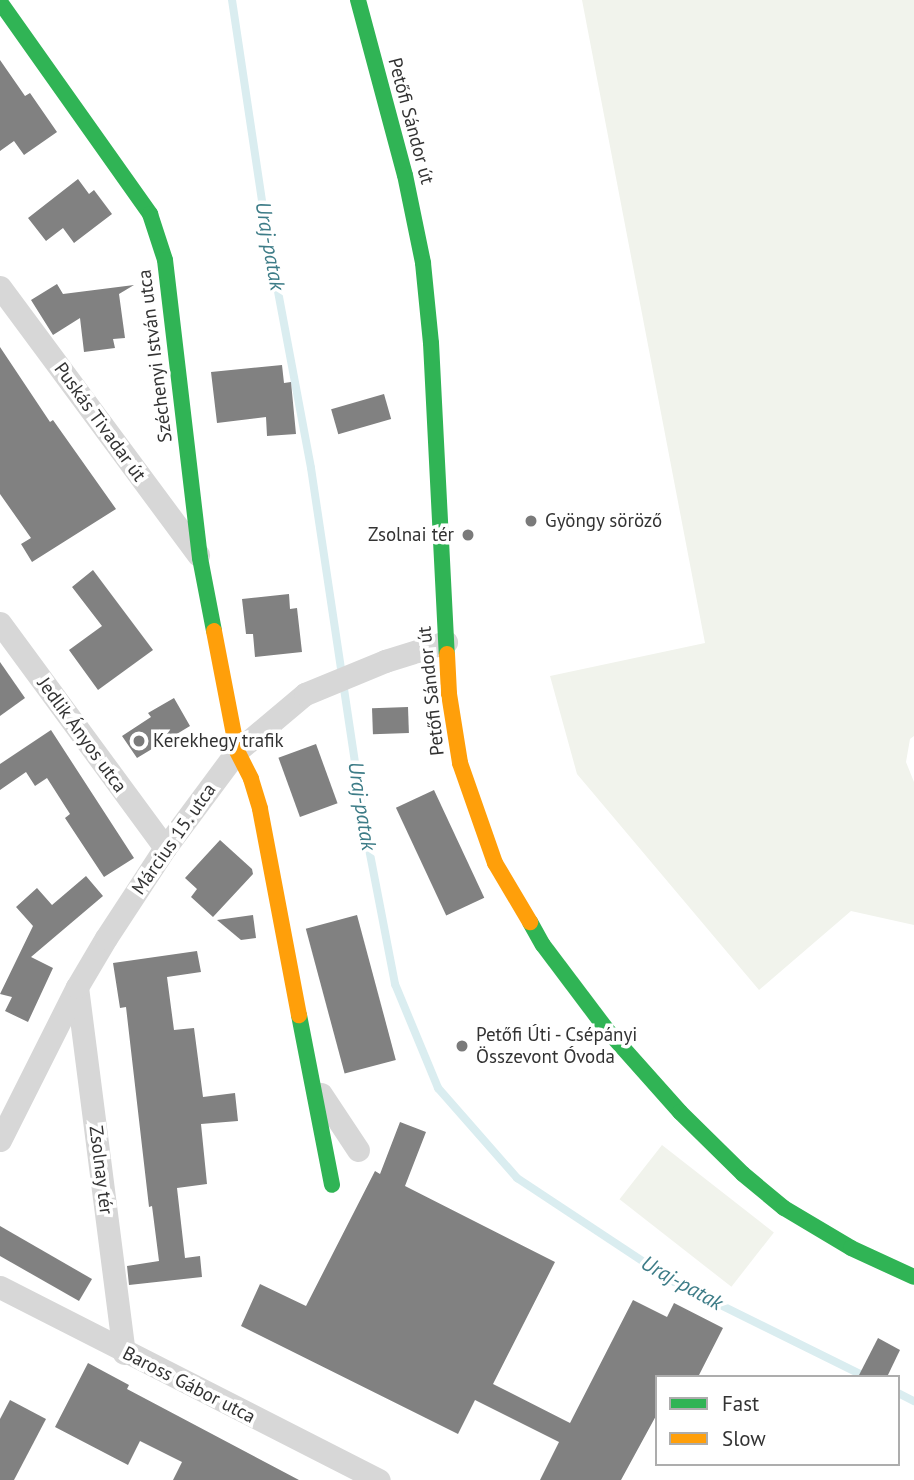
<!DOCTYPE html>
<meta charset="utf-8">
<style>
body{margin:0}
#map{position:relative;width:914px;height:1480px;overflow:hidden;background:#fff;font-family:"PT Sans",sans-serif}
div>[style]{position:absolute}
.green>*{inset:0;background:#f1f3ec;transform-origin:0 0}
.stream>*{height:8px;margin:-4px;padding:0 4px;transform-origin:4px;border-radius:4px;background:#daedf0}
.building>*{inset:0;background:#818181;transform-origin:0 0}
.street>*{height:23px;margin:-11.5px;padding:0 11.5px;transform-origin:11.5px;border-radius:11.5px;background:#d7d7d7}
.fast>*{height:16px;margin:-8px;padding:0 8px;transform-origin:8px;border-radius:8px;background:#30b455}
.slow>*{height:16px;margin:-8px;padding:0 8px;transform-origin:8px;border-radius:8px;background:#ff9f0a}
.dots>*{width:19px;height:19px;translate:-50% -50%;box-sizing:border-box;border:4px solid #fff;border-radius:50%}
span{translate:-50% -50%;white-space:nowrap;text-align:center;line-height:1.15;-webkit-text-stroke:7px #fff;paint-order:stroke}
.street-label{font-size:19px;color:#333}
.poi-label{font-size:19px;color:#333}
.left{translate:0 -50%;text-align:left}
.right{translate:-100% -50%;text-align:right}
.water-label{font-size:21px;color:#3d7c87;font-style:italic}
.legend{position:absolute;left:655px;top:1375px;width:245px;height:91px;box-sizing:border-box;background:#fff;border:2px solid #adadad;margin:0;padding:9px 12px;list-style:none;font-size:21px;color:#333}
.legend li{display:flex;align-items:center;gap:14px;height:35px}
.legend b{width:35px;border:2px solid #adadad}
</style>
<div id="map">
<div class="green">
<i style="clip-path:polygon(582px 0,914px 0,914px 736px,910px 739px,906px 762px,914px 782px,914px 925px,851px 911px,759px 990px,577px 774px,550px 676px,705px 643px)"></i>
<i style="left:662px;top:1145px;width:142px;height:69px;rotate:38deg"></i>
</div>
<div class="stream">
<i style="left:232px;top:0;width:224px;rotate:81.5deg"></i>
<i style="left:265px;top:222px;width:250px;rotate:79.4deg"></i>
<i style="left:311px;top:468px;width:364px;rotate:81.5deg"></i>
<i style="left:365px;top:828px;width:159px;rotate:79.1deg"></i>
<i style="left:395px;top:984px;width:113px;rotate:67.5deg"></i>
<i style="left:438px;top:1088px;width:120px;rotate:48.7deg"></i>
<i style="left:517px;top:1178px;width:188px;rotate:33.5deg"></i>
<i style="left:674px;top:1282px;width:214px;rotate:26.3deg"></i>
<i style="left:898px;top:1393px;width:18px;rotate:27deg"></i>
</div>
<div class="building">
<i style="clip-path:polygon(0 60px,25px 96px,30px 93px,57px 132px,24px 155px,14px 141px,0 151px)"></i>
<i style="clip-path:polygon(78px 179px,89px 194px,94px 190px,112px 214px,74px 243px,63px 228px,46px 241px,28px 218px)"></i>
<i style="clip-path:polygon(57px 284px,63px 294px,134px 285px,119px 294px,125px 338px,113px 339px,115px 348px,84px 352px,80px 318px,53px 335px,31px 300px)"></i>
<i style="clip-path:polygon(0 347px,50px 422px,53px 420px,116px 509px,32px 562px,21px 544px,31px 538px,0 494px)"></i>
<i style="clip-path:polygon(282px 365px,284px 383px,291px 382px,296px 434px,267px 436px,266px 417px,217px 423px,211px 372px)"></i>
<i style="left:384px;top:394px;width:26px;height:55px;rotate:74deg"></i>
<i style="clip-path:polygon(93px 570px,153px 650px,98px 690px,69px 650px,102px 626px,72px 587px)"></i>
<i style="clip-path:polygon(289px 594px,290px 609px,297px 608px,302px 652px,255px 657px,253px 634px,246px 634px,242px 599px)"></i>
<i style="clip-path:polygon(0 662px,25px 698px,0 716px)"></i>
<i style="clip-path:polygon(174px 698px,190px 726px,137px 758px,122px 736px,151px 717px,148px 713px)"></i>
<i style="left:408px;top:707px;width:26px;height:36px;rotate:88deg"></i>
<i style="clip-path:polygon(51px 730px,134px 858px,104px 877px,65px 818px,70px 814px,47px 778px,35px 786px,26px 772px,0 790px,0 764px)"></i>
<i style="left:316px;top:744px;width:63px;height:40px;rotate:70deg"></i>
<i style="left:434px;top:790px;width:119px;height:42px;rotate:65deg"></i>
<i style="clip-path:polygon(220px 840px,252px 869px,253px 874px,213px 917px,191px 897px,197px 889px,185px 878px)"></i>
<i style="clip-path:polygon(86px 876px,103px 896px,31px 957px,53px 968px,28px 1022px,5px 1011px,12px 997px,0 994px,33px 926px,16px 907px,37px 888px,52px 905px)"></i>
<i style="clip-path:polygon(253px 915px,256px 938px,241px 940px,217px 920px)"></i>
<i style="left:357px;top:915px;width:150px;height:53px;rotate:75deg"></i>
<i style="clip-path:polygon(197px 951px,201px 972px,167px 977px,174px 1030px,194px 1028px,203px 1097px,235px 1093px,238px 1121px,201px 1124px,207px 1184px,177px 1188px,185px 1258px,200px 1256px,202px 1277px,129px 1285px,127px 1266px,159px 1261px,152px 1206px,149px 1207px,126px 1007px,120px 1008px,113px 963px)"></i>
<i style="clip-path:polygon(400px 1122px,426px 1132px,405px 1186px,555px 1262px,493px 1384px,570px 1423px,633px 1300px,667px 1317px,674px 1303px,723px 1328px,698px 1377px,657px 1377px,657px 1414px,621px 1480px,540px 1480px,559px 1442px,475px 1400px,458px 1434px,241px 1326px,260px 1284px,306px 1306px,375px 1171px,380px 1174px)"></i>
<i style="clip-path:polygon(0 1226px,92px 1279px,79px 1301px,0 1256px)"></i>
<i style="clip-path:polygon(878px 1338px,900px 1350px,887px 1377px,858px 1377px)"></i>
<i style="clip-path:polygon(88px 1363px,129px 1385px,127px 1389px,299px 1480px,173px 1480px,182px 1462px,140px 1441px,128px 1465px,55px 1427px)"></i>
<i style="clip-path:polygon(10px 1400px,46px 1419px,14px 1480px,0 1480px,0 1419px)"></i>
</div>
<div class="street">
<i style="left:0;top:287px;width:333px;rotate:53.5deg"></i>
<i style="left:0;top:623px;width:279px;rotate:53.7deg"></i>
<i style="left:77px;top:987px;width:369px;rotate:82.7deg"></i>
<i style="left:321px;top:1094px;width:67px;rotate:56.5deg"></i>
<i style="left:0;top:1140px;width:171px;rotate:-63.3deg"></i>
<i style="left:77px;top:987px;width:57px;rotate:-59.4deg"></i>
<i style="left:106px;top:938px;width:108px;rotate:-56.8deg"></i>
<i style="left:165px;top:848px;width:121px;rotate:-53.4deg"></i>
<i style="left:237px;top:751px;width:89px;rotate:-40deg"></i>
<i style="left:305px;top:694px;width:87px;rotate:-22.4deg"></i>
<i style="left:385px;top:661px;width:64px;rotate:-17.3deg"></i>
<i style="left:0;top:1287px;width:425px;rotate:27deg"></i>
</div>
<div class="fast">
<i style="left:358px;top:0;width:181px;rotate:75deg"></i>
<i style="left:405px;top:175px;width:90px;rotate:78.4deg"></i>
<i style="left:423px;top:263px;width:80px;rotate:84.3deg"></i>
<i style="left:431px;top:343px;width:311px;rotate:87.1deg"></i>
<i style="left:0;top:2px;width:260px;rotate:54.7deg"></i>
<i style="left:150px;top:214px;width:48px;rotate:71.9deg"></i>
<i style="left:165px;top:260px;width:300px;rotate:83.3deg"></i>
<i style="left:200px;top:558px;width:74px;rotate:79.1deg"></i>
<i style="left:530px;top:922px;width:26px;rotate:61deg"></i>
<i style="left:543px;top:945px;width:106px;rotate:53deg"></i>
<i style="left:607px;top:1030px;width:110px;rotate:48.3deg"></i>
<i style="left:680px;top:1112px;width:88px;rotate:44.5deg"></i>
<i style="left:743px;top:1174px;width:53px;rotate:39.7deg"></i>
<i style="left:784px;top:1208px;width:78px;rotate:30.8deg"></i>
<i style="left:851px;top:1248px;width:69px;rotate:24.7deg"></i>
<i style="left:299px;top:1015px;width:173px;rotate:79deg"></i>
</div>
<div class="slow">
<i style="left:214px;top:631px;width:122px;rotate:79.1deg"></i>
<i style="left:237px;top:751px;width:31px;rotate:63deg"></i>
<i style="left:251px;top:779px;width:31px;rotate:73deg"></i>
<i style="left:260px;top:809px;width:210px;rotate:79.3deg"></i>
<i style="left:447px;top:654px;width:40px;rotate:87.1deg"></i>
<i style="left:449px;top:694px;width:70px;rotate:80.9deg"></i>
<i style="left:460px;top:763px;width:106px;rotate:70.7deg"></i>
<i style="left:495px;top:863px;width:69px;rotate:59.3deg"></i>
</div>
<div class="dots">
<i style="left:531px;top:521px;background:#7a7a7a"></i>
<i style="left:468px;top:535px;background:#7a7a7a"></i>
<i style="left:139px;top:741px;background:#7a7a7a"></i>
<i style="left:462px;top:1046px;background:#7a7a7a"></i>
</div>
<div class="street-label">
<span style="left:411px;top:121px;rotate:75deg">Petőfi Sándor út</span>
<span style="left:155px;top:356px;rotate:-97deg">Széchenyi István utca</span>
<span style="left:100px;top:422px;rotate:54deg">Puskás Tivadar út</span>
<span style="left:431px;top:691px;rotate:-96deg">Petőfi Sándor út</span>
<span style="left:82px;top:735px;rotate:54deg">Jedlik Ányos utca</span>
<span style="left:174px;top:839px;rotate:-55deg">Március 15. utca</span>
<span style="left:101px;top:1170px;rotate:83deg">Zsolnay tér</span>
<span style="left:189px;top:1385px;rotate:27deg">Baross Gábor utca</span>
</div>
<div class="poi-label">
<span class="left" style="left:545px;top:521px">Gyöngy söröző</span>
<span class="right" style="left:454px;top:535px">Zsolnai tér</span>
<span class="left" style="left:153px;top:741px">Kerekhegy trafik</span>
<span class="left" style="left:476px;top:1046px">Petőfi Úti - Csépányi<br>Összevont Óvoda</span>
</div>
<div class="water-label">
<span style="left:270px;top:246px;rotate:80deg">Uraj-patak</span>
<span style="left:362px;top:806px;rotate:81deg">Uraj-patak</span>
<span style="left:682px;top:1283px;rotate:29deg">Uraj-patak</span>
</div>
<ul class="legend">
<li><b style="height:9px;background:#30b455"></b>Fast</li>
<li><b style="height:9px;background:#ff9f0a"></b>Slow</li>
</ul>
</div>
